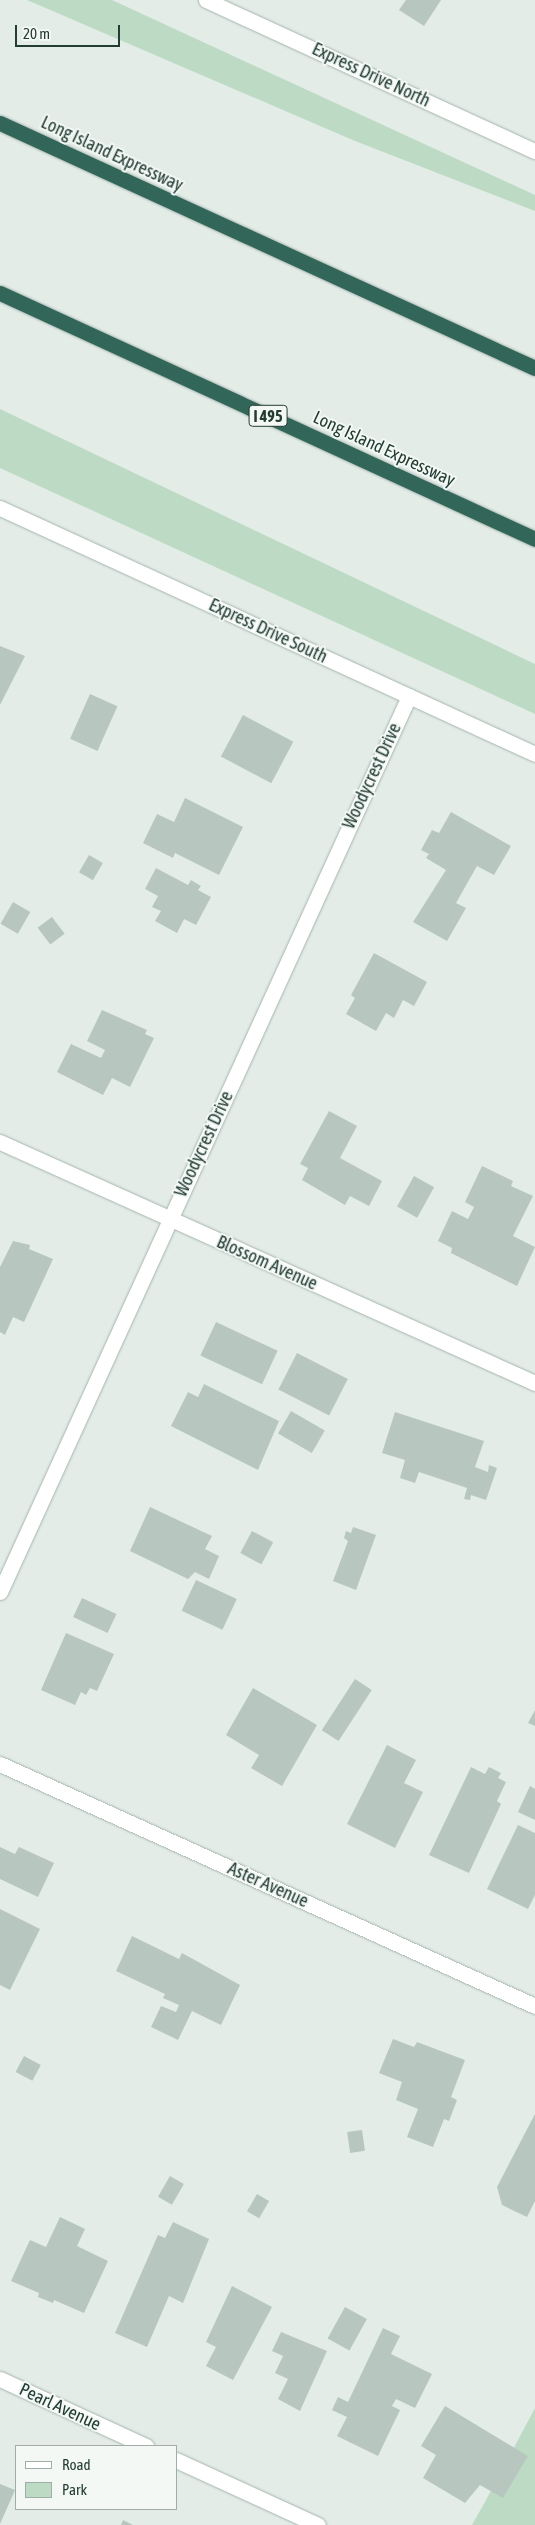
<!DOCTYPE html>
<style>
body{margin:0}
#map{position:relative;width:535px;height:2525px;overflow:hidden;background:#e3ece7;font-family:"Asap Condensed",sans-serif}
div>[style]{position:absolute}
.green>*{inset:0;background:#bddbc4}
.building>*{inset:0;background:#b8c6c0;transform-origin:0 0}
.roads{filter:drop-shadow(0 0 1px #a6b4ae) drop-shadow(0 0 1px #a6b4ae)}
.minor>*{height:15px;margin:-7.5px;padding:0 7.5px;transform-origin:7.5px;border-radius:7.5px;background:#fff}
.secondary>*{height:15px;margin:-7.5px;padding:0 7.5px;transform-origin:7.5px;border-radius:7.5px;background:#fff}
.motorway>*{height:15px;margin:-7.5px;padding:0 7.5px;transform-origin:7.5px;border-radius:7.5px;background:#316659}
span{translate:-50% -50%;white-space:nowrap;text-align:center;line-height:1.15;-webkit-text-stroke:4px #f3f8f5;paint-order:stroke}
.shield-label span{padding:1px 4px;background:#f3f8f5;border:1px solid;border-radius:4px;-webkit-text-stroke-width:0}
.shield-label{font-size:16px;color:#233c34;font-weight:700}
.street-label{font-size:18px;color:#233c34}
.legend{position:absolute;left:15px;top:2445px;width:162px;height:65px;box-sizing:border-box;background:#f3f8f5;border:1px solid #a0ada8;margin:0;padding:6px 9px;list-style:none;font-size:15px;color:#233c34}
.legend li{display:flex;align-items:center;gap:10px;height:25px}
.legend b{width:25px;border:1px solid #a0ada8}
.scale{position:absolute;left:15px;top:25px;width:105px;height:22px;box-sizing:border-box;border:2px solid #233c34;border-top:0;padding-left:6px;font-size:15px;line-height:18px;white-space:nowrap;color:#233c34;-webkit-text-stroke:4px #f3f8f5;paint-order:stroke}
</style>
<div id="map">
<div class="green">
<i style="clip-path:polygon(27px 0,112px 0,535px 195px,535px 211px,355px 141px)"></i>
<i style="clip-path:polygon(0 409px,535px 664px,535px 714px,0 468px)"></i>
<i style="clip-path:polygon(535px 2408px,535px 2525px,472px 2525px,486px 2500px)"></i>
</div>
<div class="building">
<i style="clip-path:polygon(406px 0,441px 0,424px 26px,399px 10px)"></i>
<i style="clip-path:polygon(0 646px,25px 656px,0 705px)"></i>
<i style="left:90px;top:694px;width:30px;height:49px;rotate:24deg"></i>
<i style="left:243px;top:715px;width:57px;height:47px;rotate:28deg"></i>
<i style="clip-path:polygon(185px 798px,243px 827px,219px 875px,175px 853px,173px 858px,143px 843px,157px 814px,174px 822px)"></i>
<i style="clip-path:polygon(451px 812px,511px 846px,494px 875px,477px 866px,456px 903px,466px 908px,447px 941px,413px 922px,446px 870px,426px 858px,429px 854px,421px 850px,432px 830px,439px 833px)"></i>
<i style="left:89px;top:855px;width:16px;height:20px;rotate:30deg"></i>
<i style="clip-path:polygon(156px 868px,188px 885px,191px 880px,201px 886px,198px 890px,211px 897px,196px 925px,184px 919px,177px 933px,155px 921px,161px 911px,152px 907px,158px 896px,145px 889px)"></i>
<i style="left:13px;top:902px;width:20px;height:25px;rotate:30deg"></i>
<i style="left:52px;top:917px;width:21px;height:18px;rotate:53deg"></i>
<i style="clip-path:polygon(374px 953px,427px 982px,414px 1006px,403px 1000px,394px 1018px,386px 1013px,376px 1031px,346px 1014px,355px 998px,351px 995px)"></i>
<i style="clip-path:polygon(102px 1010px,147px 1030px,145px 1034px,154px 1038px,130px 1087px,112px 1078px,103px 1095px,57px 1072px,71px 1044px,101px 1058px,105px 1050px,87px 1041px)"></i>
<i style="clip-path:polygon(329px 1111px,357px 1126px,340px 1158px,382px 1181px,369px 1206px,350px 1196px,345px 1205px,302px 1180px,308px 1168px,300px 1164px)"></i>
<i style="clip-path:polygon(482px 1166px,513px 1181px,511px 1186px,533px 1196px,513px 1236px,535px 1247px,517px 1286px,451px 1253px,452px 1248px,438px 1241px,452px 1211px,468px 1219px,474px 1207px,465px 1202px)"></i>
<i style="left:414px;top:1176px;width:23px;height:35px;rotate:29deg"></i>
<i style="clip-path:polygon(13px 1241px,30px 1245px,29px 1249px,53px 1259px,24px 1322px,13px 1317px,5px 1335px,0 1332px,0 1267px)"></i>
<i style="left:216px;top:1322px;width:68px;height:37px;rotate:25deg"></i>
<i style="left:297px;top:1353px;width:57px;height:41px;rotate:27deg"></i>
<i style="clip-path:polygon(204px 1384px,279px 1421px,258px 1470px,171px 1426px,188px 1392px,198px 1397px)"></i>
<i style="left:291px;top:1411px;width:39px;height:26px;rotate:30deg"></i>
<i style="clip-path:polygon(395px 1412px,484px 1441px,475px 1467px,488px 1472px,489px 1465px,497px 1468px,486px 1500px,471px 1495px,470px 1500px,464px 1499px,467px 1488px,419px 1472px,415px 1483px,400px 1478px,405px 1460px,382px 1453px)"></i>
<i style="clip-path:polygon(150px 1507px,212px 1536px,205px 1549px,219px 1556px,209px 1579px,195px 1572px,188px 1579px,130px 1551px)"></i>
<i style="clip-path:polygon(353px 1527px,376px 1535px,356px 1590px,333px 1581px,348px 1541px,344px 1538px,346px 1531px,351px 1533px)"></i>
<i style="left:252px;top:1531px;width:24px;height:25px;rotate:28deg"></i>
<i style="left:196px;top:1580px;width:45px;height:34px;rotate:25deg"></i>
<i style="left:82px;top:1598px;width:38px;height:21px;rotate:25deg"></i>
<i style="clip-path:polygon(66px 1633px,114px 1654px,97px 1691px,90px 1688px,86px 1695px,81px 1692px,75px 1705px,41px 1690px)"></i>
<i style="left:355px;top:1679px;width:20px;height:61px;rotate:33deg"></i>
<i style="clip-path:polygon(253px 1688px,317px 1725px,282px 1786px,251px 1768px,259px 1755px,226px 1735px)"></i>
<i style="clip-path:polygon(535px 1710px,535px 1726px,528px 1723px)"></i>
<i style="clip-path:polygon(387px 1745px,416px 1760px,404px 1783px,423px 1792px,395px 1848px,347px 1824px)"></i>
<i style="clip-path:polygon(471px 1767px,485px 1774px,489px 1767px,501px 1773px,498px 1778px,506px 1782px,497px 1801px,501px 1804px,469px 1873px,429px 1855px)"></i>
<i style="clip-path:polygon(530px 1786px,535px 1789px,535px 1820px,518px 1812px)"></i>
<i style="clip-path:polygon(518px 1825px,535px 1833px,535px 1895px,528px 1909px,487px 1889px)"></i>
<i style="clip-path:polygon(0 1847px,15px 1854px,19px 1847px,54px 1863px,38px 1897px,0 1879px)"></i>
<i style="clip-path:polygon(0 1909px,40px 1929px,10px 1990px,0 1985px)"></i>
<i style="clip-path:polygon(132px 1936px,179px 1959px,182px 1953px,240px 1985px,221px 2025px,192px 2011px,178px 2040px,151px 2027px,161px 2006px,176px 2012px,179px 2005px,163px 1998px,165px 1994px,116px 1971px)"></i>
<i style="clip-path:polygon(393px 2039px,414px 2047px,417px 2042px,465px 2060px,451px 2097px,457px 2100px,449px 2121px,444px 2119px,433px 2147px,407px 2137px,418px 2109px,396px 2100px,402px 2082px,379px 2073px)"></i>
<i style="left:24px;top:2056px;width:19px;height:18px;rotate:28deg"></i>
<i style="clip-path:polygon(535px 2114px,535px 2201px,527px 2217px,502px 2205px,497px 2187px)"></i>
<i style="left:362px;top:2130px;width:21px;height:15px;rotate:82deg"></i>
<i style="left:170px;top:2176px;width:16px;height:24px;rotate:30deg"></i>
<i style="left:257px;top:2194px;width:14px;height:20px;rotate:30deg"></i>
<i style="clip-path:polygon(60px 2217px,85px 2229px,77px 2246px,108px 2261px,84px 2313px,54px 2300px,53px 2303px,38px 2297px,39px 2293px,11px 2281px,30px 2240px,46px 2247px)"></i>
<i style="clip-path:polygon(173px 2222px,209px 2239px,183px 2303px,169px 2296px,147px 2347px,115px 2333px,158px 2235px,165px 2238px)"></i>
<i style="clip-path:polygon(232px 2286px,272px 2307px,233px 2380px,206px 2366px,216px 2347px,206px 2342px)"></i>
<i style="left:345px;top:2307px;width:25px;height:36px;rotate:29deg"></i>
<i style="clip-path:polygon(383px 2328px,400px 2336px,391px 2354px,432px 2374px,415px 2408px,396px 2399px,392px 2406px,400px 2410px,378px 2456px,337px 2436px,347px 2417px,332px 2410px,338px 2397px,348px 2402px)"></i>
<i style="clip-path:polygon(281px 2332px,327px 2351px,300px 2411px,278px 2399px,288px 2379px,275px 2373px,283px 2356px,272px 2351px)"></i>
<i style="clip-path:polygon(445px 2406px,528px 2456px,503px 2498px,480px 2485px,465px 2503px,423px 2478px,436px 2455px,421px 2446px)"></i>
<i style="clip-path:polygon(0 2484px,15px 2490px,0 2524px)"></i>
<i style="clip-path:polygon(123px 2520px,133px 2525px,121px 2525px)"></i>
</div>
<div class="roads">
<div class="minor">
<i style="left:0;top:1142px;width:587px;rotate:24.25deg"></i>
<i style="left:0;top:1592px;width:985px;rotate:-65.46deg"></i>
<i style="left:0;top:1764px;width:587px;rotate:24.34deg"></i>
<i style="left:0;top:2379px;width:161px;rotate:24.7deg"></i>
<i style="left:176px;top:2460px;width:156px;rotate:24.6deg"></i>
</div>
<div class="secondary">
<i style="left:206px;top:0;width:362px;rotate:24.7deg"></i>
<i style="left:0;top:508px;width:589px;rotate:24.69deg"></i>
</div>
<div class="motorway">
<i style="left:0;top:123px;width:588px;rotate:24.61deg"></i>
<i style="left:0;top:293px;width:589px;rotate:24.69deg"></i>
</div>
</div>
<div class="shield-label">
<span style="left:268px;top:416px">I 495</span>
</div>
<div class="street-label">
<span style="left:371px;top:75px;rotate:25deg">Express Drive North</span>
<span style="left:112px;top:154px;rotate:25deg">Long Island Expressway</span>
<span style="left:384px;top:449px;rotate:25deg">Long Island Expressway</span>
<span style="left:268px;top:631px;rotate:25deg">Express Drive South</span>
<span style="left:372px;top:776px;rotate:-65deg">Woodycrest Drive</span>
<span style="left:204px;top:1144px;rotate:-65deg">Woodycrest Drive</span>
<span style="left:267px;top:1263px;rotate:24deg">Blossom Avenue</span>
<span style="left:268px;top:1885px;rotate:24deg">Aster Avenue</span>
<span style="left:60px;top:2407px;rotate:25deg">Pearl Avenue</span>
</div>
<ul class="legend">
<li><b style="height:6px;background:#fff"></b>Road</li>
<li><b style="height:14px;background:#bddbc4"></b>Park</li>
</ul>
<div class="scale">20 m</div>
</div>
